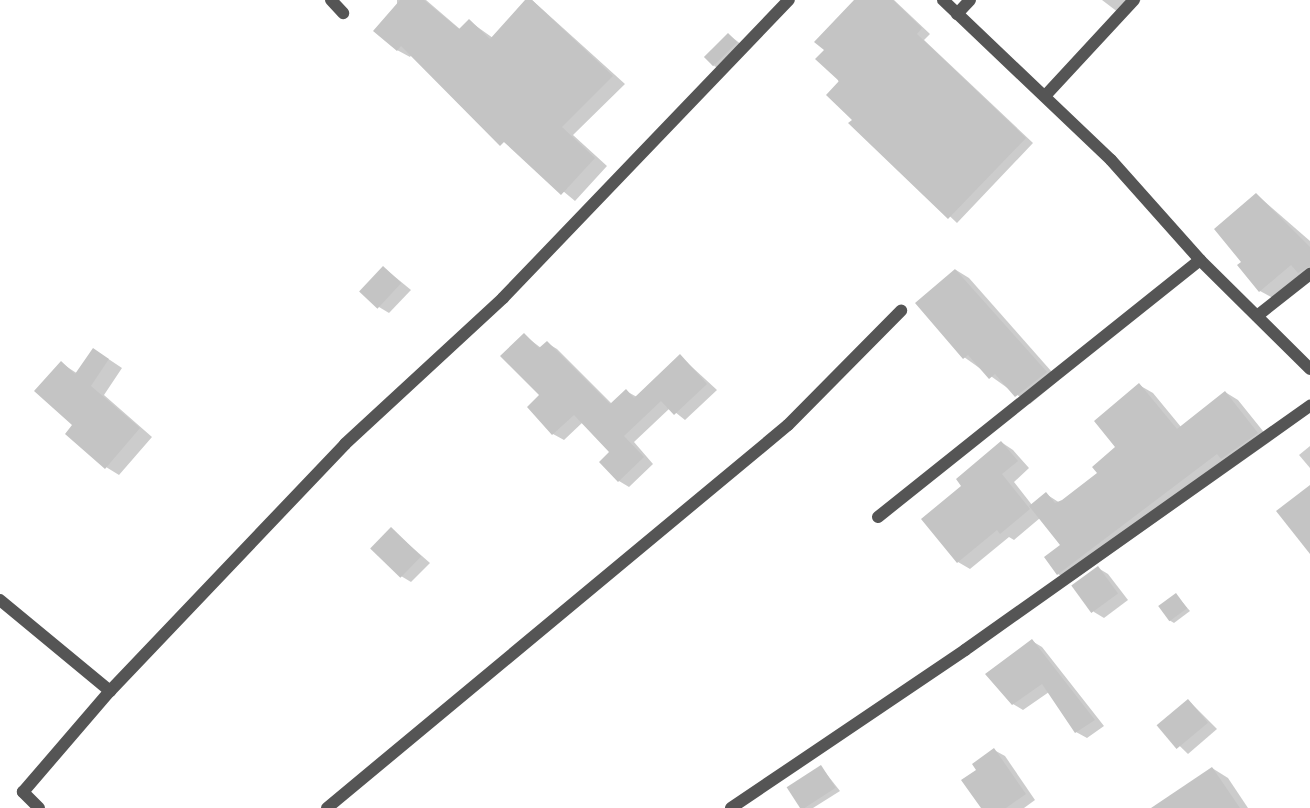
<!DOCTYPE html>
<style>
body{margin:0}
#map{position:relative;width:1310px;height:808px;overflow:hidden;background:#fff;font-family:Roboto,sans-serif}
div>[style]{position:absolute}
.shadow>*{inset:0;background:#0003}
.building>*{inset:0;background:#c4c4c4;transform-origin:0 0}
.lane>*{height:12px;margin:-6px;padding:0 6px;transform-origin:6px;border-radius:6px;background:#555}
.street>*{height:12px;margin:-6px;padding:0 6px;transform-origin:6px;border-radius:6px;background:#555}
span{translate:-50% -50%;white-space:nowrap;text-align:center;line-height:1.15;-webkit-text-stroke:4.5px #fff;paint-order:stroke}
</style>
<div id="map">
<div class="shadow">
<i style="clip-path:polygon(397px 0,426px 0,461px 30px,469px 21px,493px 38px,527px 0,532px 0,625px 84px,573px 135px,607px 166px,575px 201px,461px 106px,412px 54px,410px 57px,397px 50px)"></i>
<i style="clip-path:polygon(856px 0,894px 0,930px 34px,924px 40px,1033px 143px,957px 223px,851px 123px,854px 120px,826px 50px)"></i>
<i style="clip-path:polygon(1102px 0,1141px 0,1123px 16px)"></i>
<i style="clip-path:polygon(728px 34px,747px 49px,725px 71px,714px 66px)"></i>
<i style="clip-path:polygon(1257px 195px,1310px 241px,1310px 278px,1273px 298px,1260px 291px,1243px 262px)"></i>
<i style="clip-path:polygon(383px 267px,411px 290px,389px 313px,379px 307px)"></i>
<i style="clip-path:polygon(956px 270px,969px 278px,1059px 380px,1030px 404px,964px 357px)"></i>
<i style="clip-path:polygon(524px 335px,541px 348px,547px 343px,557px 349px,612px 404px,626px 391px,637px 397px,680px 356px,717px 390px,685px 420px,670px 408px,634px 442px,653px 464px,629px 487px,619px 481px,611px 452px,583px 422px,564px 440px,553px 434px)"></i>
<i style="clip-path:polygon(107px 358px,122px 368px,104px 395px,152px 437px,119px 475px,106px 467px,75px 425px,61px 363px,78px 374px)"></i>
<i style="clip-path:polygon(1139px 385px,1153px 393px,1181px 427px,1225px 392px,1238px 400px,1271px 441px,1071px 582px,1058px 574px,1062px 545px,1040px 518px,1014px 540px,1009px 537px,970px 569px,958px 562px,963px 486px,1001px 442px,1013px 450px,1029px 468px,1014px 482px,1032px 505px,1046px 494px,1060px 503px,1099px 473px,1117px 447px)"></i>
<i style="clip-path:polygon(1310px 446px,1310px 468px,1299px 455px)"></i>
<i style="clip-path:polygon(391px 529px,430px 563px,411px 582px,401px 576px)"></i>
<i style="clip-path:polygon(1098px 568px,1108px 574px,1128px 600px,1104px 618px,1094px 612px,1074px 585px)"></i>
<i style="clip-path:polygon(1176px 595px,1190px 611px,1174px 623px,1169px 620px)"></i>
<i style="clip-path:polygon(1032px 641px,1042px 647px,1104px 726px,1087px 738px,1076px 732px,1049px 692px,1023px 710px,1013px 704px)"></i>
<i style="clip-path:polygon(1188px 700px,1217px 729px,1188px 754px,1158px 725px)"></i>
<i style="clip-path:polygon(994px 750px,1005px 756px,1035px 800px,1024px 808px,982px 808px,978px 770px)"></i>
<i style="clip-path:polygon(821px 767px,840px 791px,813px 808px,802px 808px,789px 788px)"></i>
<i style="clip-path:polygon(1212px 768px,1228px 778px,1248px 808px,1160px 808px)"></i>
</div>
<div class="building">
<i style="clip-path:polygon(400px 0,424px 0,459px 29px,469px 19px,490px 39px,525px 0,532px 0,613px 76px,562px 127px,595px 158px,561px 195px,504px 142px,500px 146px,401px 46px,397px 51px,373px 31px)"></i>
<i style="clip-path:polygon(854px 0,893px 0,922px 28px,917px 34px,1026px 138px,948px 219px,848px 123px,852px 120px,826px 95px,839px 81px,815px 59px,824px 50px,814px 42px)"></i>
<i style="left:728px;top:33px;width:13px;height:34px;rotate:45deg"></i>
<i style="clip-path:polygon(1256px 193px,1310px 247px,1310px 266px,1298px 273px,1291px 265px,1259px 292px,1237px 265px,1241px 262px,1214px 229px)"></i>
<i style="left:383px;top:266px;width:25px;height:35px;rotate:43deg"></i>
<i style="clip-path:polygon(955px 269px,1047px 372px,1015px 397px,995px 374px,989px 379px,968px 355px,963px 359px,915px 303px)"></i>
<i style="clip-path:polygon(524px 333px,539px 348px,547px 341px,610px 404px,626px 389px,634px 398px,680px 354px,707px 384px,674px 415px,661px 401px,624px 436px,644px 457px,618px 482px,599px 462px,609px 452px,574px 415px,552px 435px,527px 407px,539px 395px,500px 356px)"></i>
<i style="clip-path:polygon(93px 348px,109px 359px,91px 386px,140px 428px,105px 469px,65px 434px,72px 425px,34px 391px,61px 361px,75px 374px)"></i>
<i style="clip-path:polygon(1139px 383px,1177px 429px,1225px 391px,1258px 433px,1221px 459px,1217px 454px,1057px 575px,1044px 557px,1060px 545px,1029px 506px,1046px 492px,1055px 503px,1062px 500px,1097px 473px,1092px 467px,1115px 447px,1094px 421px)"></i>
<i style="clip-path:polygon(1001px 441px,1018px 461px,1002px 474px,1030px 509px,1000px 534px,997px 530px,957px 563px,921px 519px,961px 486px,956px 479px)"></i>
<i style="clip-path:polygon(1310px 485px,1310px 554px,1276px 511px)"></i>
<i style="left:391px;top:527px;width:42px;height:30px;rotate:44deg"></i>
<i style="left:1098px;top:566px;width:34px;height:33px;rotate:54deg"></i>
<i style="left:1176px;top:593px;width:19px;height:22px;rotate:54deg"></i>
<i style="clip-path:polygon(1032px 639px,1095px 720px,1075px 733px,1042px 684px,1012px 705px,985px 674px)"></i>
<i style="left:1188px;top:699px;width:31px;height:41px;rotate:50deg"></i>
<i style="clip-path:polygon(994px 748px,1026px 794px,1006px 808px,981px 808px,961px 780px,976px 770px,972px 764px)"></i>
<i style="left:821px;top:765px;width:27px;height:41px;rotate:57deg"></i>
<i style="clip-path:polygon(1212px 767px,1240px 808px,1151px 808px)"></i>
</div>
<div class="lane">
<i style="left:331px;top:0;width:18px;rotate:47deg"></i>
<i style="left:943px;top:0;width:232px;rotate:43.6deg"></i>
<i style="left:1111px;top:160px;width:134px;rotate:48.3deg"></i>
<i style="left:1200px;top:260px;width:155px;rotate:44.7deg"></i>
<i style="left:957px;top:14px;width:19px;rotate:-47deg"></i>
<i style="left:1045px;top:96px;width:131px;rotate:-47.2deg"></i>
<i style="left:1257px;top:316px;width:68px;rotate:-38.4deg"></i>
<i style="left:878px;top:517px;width:412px;rotate:-38.6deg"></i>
<i style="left:0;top:600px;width:143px;rotate:39.6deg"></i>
<i style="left:110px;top:691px;width:341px;rotate:-46.4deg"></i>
<i style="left:345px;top:444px;width:215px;rotate:-42.7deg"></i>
<i style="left:503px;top:298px;width:413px;rotate:-46.2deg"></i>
<i style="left:39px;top:808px;width:23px;rotate:-135deg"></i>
<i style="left:23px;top:792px;width:133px;rotate:-49.3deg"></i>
<i style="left:327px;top:808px;width:599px;rotate:-39.72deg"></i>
<i style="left:788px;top:425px;width:161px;rotate:-45.3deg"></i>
</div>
<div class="street">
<i style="left:731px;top:808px;width:282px;rotate:-34deg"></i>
<i style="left:965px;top:650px;width:423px;rotate:-35.3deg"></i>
</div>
</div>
